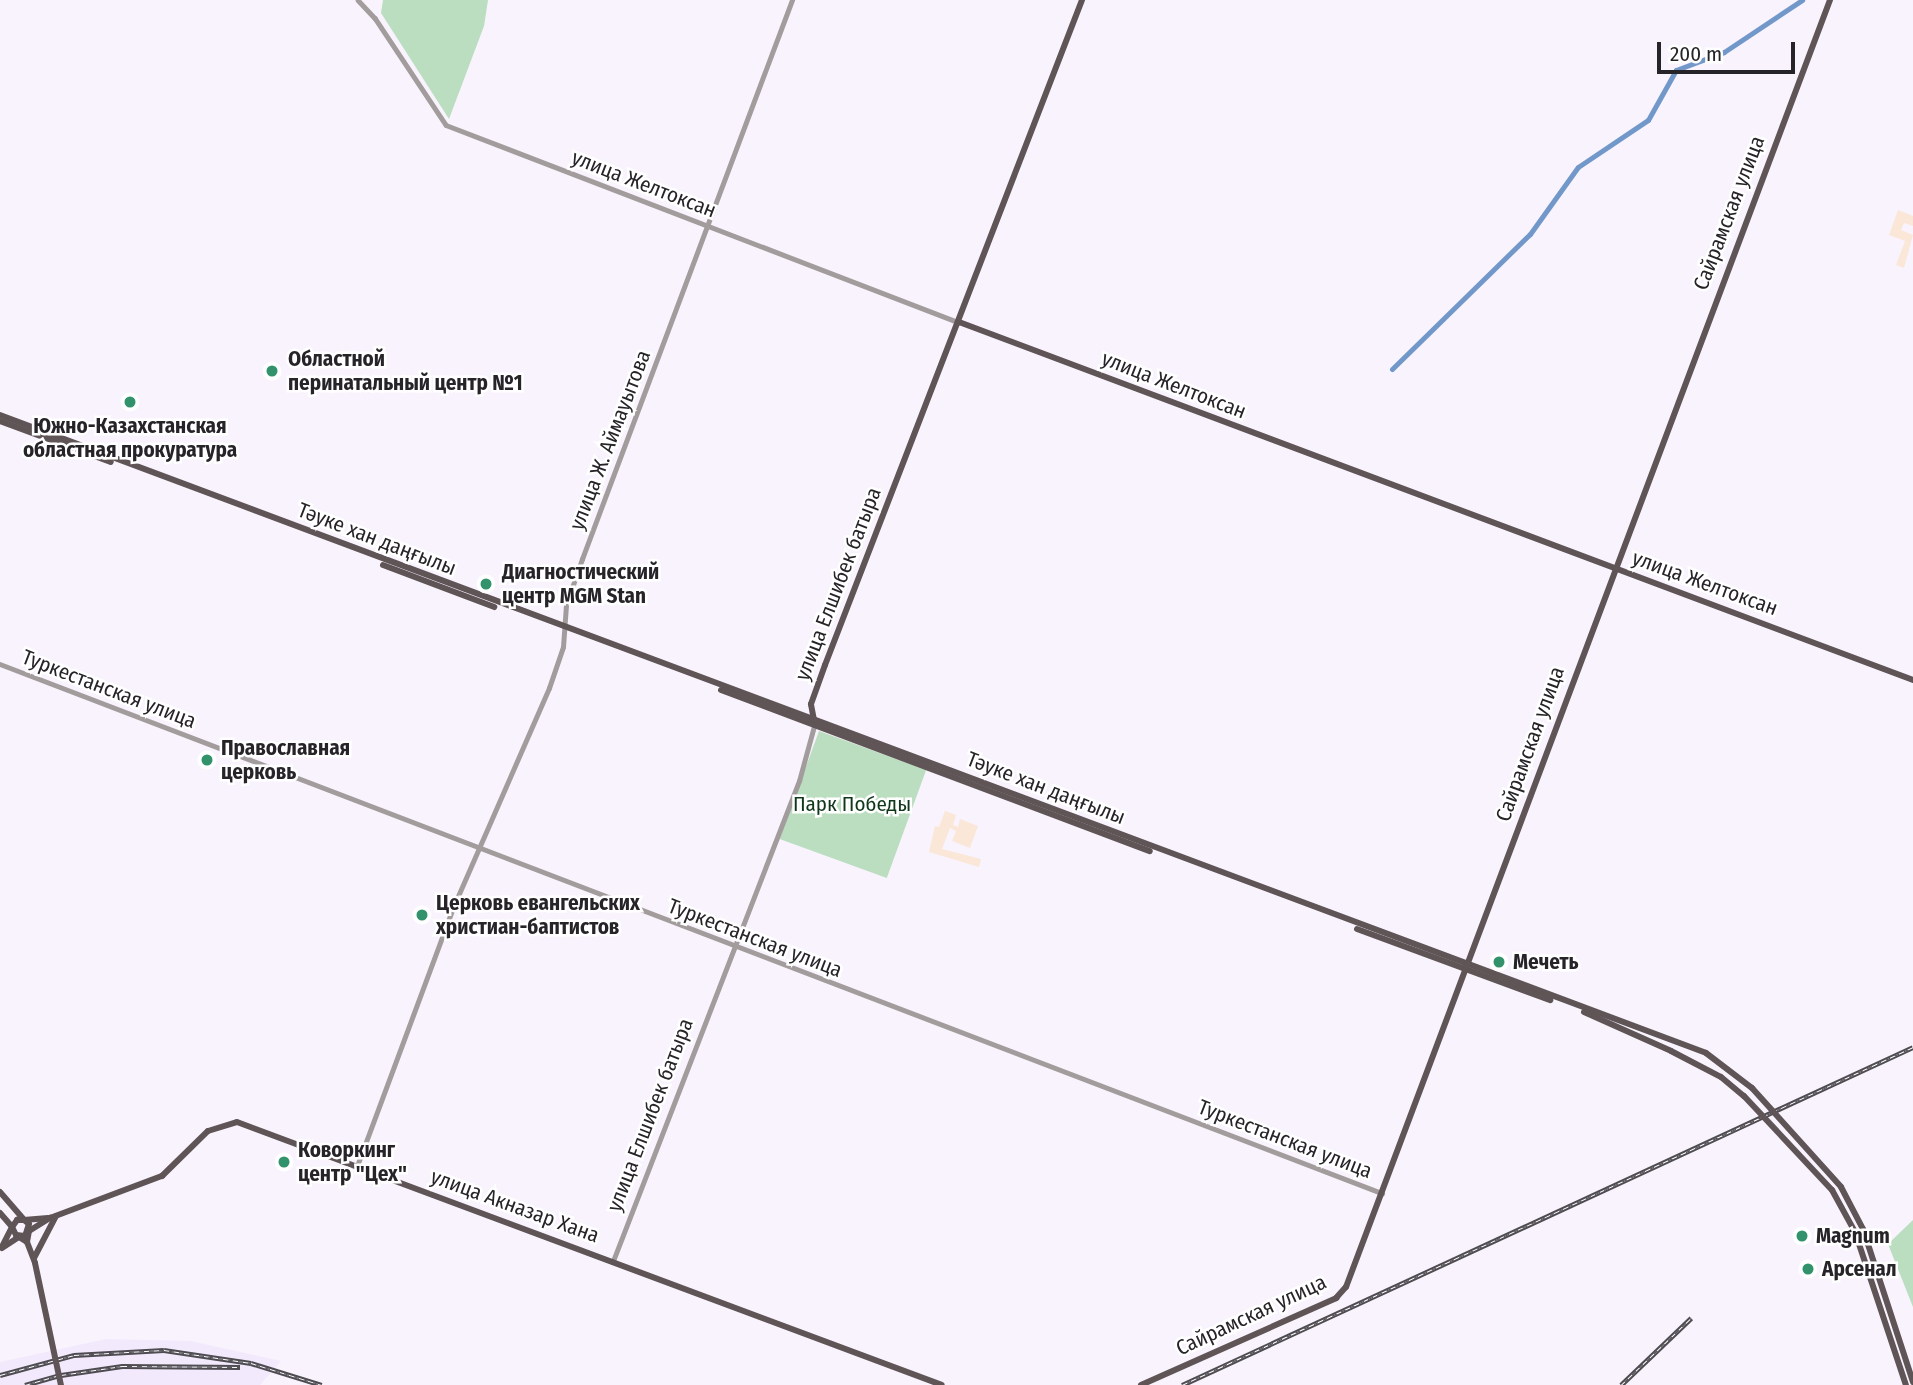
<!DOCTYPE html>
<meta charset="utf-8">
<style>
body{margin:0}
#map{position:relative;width:1913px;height:1385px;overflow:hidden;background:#f8f3fd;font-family:"Fira Sans Condensed",sans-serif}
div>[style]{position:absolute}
.built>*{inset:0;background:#f3e9fd}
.education>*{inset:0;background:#fbe7d8}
.green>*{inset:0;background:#bbddc0;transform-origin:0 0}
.canal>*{height:5px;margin:-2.5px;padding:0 2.5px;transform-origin:2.5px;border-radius:2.5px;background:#7298ca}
.minor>*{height:4.5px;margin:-2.25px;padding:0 2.25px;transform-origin:2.25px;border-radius:2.25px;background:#a39c9d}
.major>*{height:6px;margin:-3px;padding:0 3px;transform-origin:3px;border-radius:3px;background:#5f5456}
.rail>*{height:4.5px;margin-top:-2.25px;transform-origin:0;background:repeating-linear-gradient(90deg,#fff 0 5px,#4e4c51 0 10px);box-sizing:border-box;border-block:2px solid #4e4c51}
.major-bridge>*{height:6px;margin:-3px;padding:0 3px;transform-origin:3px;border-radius:3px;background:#5f5456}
.dots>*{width:19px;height:19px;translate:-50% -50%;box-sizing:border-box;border:4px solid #fff;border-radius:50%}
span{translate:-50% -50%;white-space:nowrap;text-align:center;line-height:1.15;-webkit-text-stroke:5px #fff;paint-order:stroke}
.street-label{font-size:21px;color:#262428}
.poi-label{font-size:21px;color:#262428;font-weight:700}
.left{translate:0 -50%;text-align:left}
.park-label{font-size:21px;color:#0f3719}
.scale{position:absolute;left:1657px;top:42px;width:138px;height:32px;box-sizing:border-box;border:4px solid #262428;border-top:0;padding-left:9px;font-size:21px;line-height:24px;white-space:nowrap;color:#262428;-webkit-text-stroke:5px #fff;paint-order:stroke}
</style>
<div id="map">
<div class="built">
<i style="clip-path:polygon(106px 1339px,191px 1341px,281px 1361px,260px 1385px,0 1385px,0 1362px)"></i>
</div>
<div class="education">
<i style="clip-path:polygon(1898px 210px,1913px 216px,1913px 226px,1904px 223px,1901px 230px,1913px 235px,1904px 268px,1896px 265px,1905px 241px,1889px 235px)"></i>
<i style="clip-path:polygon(945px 811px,956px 815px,953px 825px,958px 827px,960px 819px,978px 826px,970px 848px,952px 841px,956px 831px,950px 828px,942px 849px,981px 859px,979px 867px,929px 852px,935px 826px,939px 827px)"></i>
</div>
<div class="green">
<i style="clip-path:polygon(383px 0,488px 0,484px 26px,449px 119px,381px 13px)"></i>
<i style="left:819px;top:731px;width:114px;height:115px;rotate:20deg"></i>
<i style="clip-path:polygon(1913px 1220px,1913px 1307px,1888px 1244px)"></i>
</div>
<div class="canal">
<i style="left:1392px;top:369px;width:193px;rotate:-44.4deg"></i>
<i style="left:1530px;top:234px;width:82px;rotate:-54.4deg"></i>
<i style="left:1578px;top:167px;width:84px;rotate:-33.9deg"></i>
<i style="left:1648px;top:120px;width:57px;rotate:-60.8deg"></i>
<i style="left:1676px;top:70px;width:51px;rotate:-20.6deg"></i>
<i style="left:1724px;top:52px;width:94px;rotate:-33.7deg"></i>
</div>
<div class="minor">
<i style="left:358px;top:0;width:25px;rotate:47deg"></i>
<i style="left:375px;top:18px;width:128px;rotate:56.4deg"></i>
<i style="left:446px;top:125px;width:549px;rotate:21.05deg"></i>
<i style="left:0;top:664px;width:1480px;rotate:20.95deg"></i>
<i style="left:357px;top:1166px;width:273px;rotate:-69.6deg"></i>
<i style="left:452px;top:910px;width:242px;rotate:-66.4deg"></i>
<i style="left:549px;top:688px;width:43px;rotate:-71.1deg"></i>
<i style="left:563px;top:647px;width:42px;rotate:-85.9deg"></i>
<i style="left:566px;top:605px;width:49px;rotate:-70.8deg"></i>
<i style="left:582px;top:559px;width:597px;rotate:-69.41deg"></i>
<i style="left:613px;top:1261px;width:515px;rotate:-68.82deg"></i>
<i style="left:799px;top:781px;width:57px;rotate:-74.7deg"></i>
</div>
<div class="major">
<i style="left:959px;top:322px;width:1019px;rotate:20.57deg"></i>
<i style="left:0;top:415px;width:1821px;rotate:20.5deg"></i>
<i style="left:0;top:421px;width:118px;rotate:20.3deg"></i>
<i style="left:383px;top:565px;width:119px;rotate:20.7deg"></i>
<i style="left:721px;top:690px;width:458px;rotate:20.6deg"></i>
<i style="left:814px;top:720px;width:16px;rotate:-101deg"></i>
<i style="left:811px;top:704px;width:41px;rotate:-70.3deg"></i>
<i style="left:825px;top:665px;width:713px;rotate:-68.87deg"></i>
<i style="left:1357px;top:929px;width:206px;rotate:20.2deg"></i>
<i style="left:1584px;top:1012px;width:95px;rotate:24.1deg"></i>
<i style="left:1841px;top:1187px;width:47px;rotate:62.4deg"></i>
<i style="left:1863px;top:1229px;width:161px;rotate:71.9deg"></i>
<i style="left:1832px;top:1190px;width:48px;rotate:61.3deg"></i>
<i style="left:1855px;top:1232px;width:161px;rotate:71.6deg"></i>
<i style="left:0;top:1192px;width:37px;rotate:49deg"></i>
<i style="left:24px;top:1220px;width:6px;rotate:39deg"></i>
<i style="left:29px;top:1224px;width:13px;rotate:108deg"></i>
<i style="left:25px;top:1236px;width:9px;rotate:-174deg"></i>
<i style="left:16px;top:1235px;width:9px;rotate:-117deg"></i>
<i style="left:12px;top:1227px;width:9px;rotate:-54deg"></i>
<i style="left:17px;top:1220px;width:7px"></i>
<i style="left:24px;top:1220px;width:24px;rotate:-5deg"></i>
<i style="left:0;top:1213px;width:18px;rotate:49deg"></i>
<i style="left:12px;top:1227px;width:20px;rotate:117deg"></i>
<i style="left:27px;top:1242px;width:11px;rotate:-80deg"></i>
<i style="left:29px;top:1231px;width:25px;rotate:-32deg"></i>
<i style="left:50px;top:1218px;width:120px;rotate:-20.6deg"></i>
<i style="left:162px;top:1176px;width:64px;rotate:-44.4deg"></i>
<i style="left:208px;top:1131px;width:30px;rotate:-17deg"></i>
<i style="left:237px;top:1122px;width:752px;rotate:20.46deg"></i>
<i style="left:2px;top:1248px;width:20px;rotate:-33deg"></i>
<i style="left:19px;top:1237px;width:9px;rotate:32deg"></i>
<i style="left:27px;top:1242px;width:22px;rotate:69deg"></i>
<i style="left:34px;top:1258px;width:47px;rotate:-62.4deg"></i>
<i style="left:1141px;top:1385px;width:214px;rotate:-24deg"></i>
<i style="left:1336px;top:1298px;width:15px;rotate:-48deg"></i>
<i style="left:1346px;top:1287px;width:1375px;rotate:-69.39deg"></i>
</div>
<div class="rail">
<i style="left:0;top:1375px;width:77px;rotate:-15.1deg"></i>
<i style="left:74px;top:1355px;width:90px;rotate:-3.2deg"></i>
<i style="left:164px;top:1350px;width:88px;rotate:8.5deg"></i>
<i style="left:251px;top:1363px;width:74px;rotate:17.2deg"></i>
<i style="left:25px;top:1385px;width:37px;rotate:-16deg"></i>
<i style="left:61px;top:1375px;width:62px;rotate:-8.4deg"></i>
<i style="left:122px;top:1366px;width:118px;rotate:0.5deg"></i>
<i style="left:1182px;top:1385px;width:805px;rotate:-24.81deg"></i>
<i style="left:1621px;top:1385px;width:97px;rotate:-43.7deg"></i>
</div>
<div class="major-bridge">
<i style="left:1671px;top:1051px;width:56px;rotate:27.5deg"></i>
<i style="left:1721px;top:1077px;width:30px;rotate:40deg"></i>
<i style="left:1744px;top:1096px;width:129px;rotate:46.9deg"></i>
<i style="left:1706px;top:1053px;width:58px;rotate:37.3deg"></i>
<i style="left:1752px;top:1088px;width:133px;rotate:48deg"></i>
<i style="left:35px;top:1263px;width:125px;rotate:78deg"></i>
</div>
<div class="dots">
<i style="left:272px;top:371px;background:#31926c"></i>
<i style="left:130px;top:402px;background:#31926c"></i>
<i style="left:486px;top:584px;background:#31926c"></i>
<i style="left:207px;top:760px;background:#31926c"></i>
<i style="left:422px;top:915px;background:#31926c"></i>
<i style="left:1499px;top:962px;background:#31926c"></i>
<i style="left:284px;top:1162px;background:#31926c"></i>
<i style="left:1802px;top:1236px;background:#31926c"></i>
<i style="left:1808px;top:1269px;background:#31926c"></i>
</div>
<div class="street-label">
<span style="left:644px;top:184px;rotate:21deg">улица Желтоксан</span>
<span style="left:1729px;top:213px;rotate:-69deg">Сайрамская улица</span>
<span style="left:1174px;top:385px;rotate:21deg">улица Желтоксан</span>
<span style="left:610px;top:440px;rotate:-69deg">улица Ж. Аймауытова</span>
<span style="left:377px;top:539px;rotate:21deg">Тәуке хан даңғылы</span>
<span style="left:1705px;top:583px;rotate:20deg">улица Желтоксан</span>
<span style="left:838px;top:584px;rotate:-69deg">улица Елшибек батыра</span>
<span style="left:109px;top:689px;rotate:21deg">Туркестанская улица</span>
<span style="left:1530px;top:744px;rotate:-70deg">Сайрамская улица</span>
<span style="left:1046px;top:788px;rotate:21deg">Тәуке хан даңғылы</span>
<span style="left:755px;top:938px;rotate:21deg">Туркестанская улица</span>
<span style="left:650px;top:1115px;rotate:-69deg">улица Елшибек батыра</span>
<span style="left:1285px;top:1139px;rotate:21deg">Туркестанская улица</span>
<span style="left:515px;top:1206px;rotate:20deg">улица Акназар Хана</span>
<span style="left:1251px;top:1315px;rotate:-25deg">Сайрамская улица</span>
</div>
<div class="poi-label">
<span class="left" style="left:288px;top:371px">Областной<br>перинатальный центр №1</span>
<span style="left:130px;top:438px">Южно-Казахстанская<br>областная прокуратура</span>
<span class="left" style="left:502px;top:584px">Диагностический<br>центр MGM Stan</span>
<span class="left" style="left:221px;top:760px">Православная<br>церковь</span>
<span class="left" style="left:436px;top:915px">Церковь евангельских<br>христиан-баптистов</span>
<span class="left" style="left:1513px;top:962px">Мечеть</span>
<span class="left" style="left:298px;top:1162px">Коворкинг<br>центр "Цех"</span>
<span class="left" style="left:1816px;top:1236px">Magnum</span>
<span class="left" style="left:1822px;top:1269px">Арсенал</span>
</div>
<div class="park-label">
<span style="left:852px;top:804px">Парк Победы</span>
</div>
<div class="scale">200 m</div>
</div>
